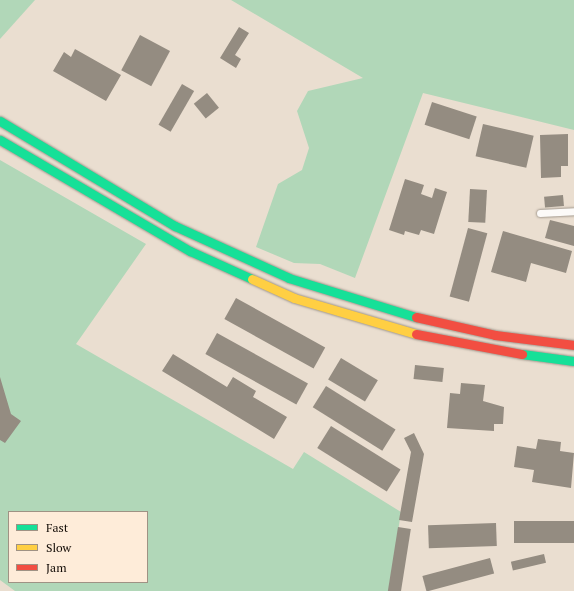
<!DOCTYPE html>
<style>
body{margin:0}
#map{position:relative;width:574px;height:591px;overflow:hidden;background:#eaded0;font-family:"PT Serif",serif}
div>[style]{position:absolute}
.green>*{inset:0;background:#b1d7b8}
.building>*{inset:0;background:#948c81;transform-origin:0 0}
.roads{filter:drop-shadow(0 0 1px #a1988d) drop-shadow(0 0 1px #a1988d)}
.lane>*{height:7px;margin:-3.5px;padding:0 3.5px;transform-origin:3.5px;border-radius:3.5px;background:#fcfaf8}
.fast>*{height:9px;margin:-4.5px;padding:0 4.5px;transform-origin:4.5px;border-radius:4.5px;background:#16e098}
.slow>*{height:9px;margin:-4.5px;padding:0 4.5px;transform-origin:4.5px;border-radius:4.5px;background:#ffcf43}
.jam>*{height:9px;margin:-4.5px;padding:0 4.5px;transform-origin:4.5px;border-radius:4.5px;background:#f24e42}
span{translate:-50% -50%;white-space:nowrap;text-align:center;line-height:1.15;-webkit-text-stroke:4px #feecd9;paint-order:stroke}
.legend{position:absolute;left:8px;top:511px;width:140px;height:72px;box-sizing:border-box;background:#feecd9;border:1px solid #9f9284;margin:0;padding:5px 7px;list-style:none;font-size:12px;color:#110a04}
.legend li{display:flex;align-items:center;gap:8px;height:20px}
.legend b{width:20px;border:1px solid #9f9284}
</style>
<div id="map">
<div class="green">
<i style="clip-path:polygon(0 0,35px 0,0 39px)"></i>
<i style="clip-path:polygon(231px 0,574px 0,574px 130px,423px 93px,355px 278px,320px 264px,294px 263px,256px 247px,278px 184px,302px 170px,309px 148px,297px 111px,308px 91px,363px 78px)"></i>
<i style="clip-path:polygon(evenodd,0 160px,146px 244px,76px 344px,293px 469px,304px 452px,401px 512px,389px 591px,15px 591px,0 580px,0 160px,9px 512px,147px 512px,147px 582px,9px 582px,9px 512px)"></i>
</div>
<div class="building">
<i style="clip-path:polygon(239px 27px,249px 33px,235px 55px,241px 59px,236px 68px,220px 58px)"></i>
<i style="left:140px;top:35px;width:34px;height:40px;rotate:28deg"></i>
<i style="clip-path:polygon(75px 49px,121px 75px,106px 101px,53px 71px,64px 52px,71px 57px)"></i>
<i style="left:182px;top:84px;width:14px;height:47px;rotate:30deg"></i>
<i style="left:207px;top:93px;width:19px;height:17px;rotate:51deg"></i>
<i style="left:432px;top:102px;width:47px;height:24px;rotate:18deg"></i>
<i style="left:483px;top:124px;width:52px;height:33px;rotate:13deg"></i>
<i style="clip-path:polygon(568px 134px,568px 166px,561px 166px,561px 177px,541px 178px,540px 135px)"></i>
<i style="clip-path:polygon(405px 179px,424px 185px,421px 194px,432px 198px,435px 188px,447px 192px,434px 234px,421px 230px,419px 235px,405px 231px,404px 235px,389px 230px)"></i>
<i style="left:470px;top:189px;width:17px;height:33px;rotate:3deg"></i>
<i style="left:563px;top:195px;width:11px;height:19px;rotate:85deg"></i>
<i style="clip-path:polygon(550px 220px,574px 226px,574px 246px,545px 238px)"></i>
<i style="left:468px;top:228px;width:20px;height:71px;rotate:15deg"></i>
<i style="clip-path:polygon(503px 231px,572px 251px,566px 273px,531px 263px,526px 282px,491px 272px)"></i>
<i style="left:236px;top:298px;width:102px;height:24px;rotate:29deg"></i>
<i style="left:217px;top:333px;width:104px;height:24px;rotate:29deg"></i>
<i style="clip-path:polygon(173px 354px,227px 387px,233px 377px,256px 391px,253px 397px,287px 417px,274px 439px,162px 371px)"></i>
<i style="left:341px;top:358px;width:43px;height:25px;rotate:31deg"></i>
<i style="left:415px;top:365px;width:29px;height:14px;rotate:6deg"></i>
<i style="clip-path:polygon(0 377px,11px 414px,21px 421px,5px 443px,0 440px)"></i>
<i style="clip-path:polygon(461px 383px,485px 385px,483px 401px,504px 407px,503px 424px,494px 424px,494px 431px,447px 428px,450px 393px,460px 394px)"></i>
<i style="left:326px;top:386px;width:82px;height:25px;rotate:32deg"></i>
<i style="left:331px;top:426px;width:82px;height:26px;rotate:32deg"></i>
<i style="clip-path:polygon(414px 433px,424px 454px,412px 522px,399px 520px,411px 452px,404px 438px)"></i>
<i style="clip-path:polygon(538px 439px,561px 442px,560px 451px,574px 453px,571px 488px,532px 482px,534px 470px,514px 467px,517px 446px,536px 449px)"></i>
<i style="left:574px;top:521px;width:22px;height:60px;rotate:90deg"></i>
<i style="left:496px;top:523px;width:23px;height:68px;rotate:88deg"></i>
<i style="left:398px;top:527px;width:13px;height:65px;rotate:9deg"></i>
<i style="left:544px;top:554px;width:9px;height:34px;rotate:77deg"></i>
<i style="left:490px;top:558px;width:16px;height:70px;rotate:75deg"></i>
</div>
<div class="roads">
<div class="lane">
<i style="left:540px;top:213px;width:34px;rotate:-3deg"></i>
</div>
<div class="fast">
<i style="left:0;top:121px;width:204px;rotate:31deg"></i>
<i style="left:175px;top:226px;width:125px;rotate:24.5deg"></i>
<i style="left:289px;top:278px;width:133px;rotate:17.1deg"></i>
<i style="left:0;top:140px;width:220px;rotate:30.3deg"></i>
<i style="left:190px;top:251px;width:68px;rotate:24.3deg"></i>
<i style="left:522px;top:354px;width:52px;rotate:7.7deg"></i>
</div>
<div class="slow">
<i style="left:252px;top:279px;width:46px;rotate:24.3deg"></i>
<i style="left:294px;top:298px;width:127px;rotate:16.4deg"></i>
</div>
<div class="jam">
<i style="left:416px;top:317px;width:81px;rotate:12.8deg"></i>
<i style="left:495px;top:335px;width:80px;rotate:7.2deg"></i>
<i style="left:416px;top:334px;width:108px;rotate:10.7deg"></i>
</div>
</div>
<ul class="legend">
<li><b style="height:5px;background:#16e098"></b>Fast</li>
<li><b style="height:5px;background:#ffcf43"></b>Slow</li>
<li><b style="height:5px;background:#f24e42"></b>Jam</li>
</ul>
</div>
